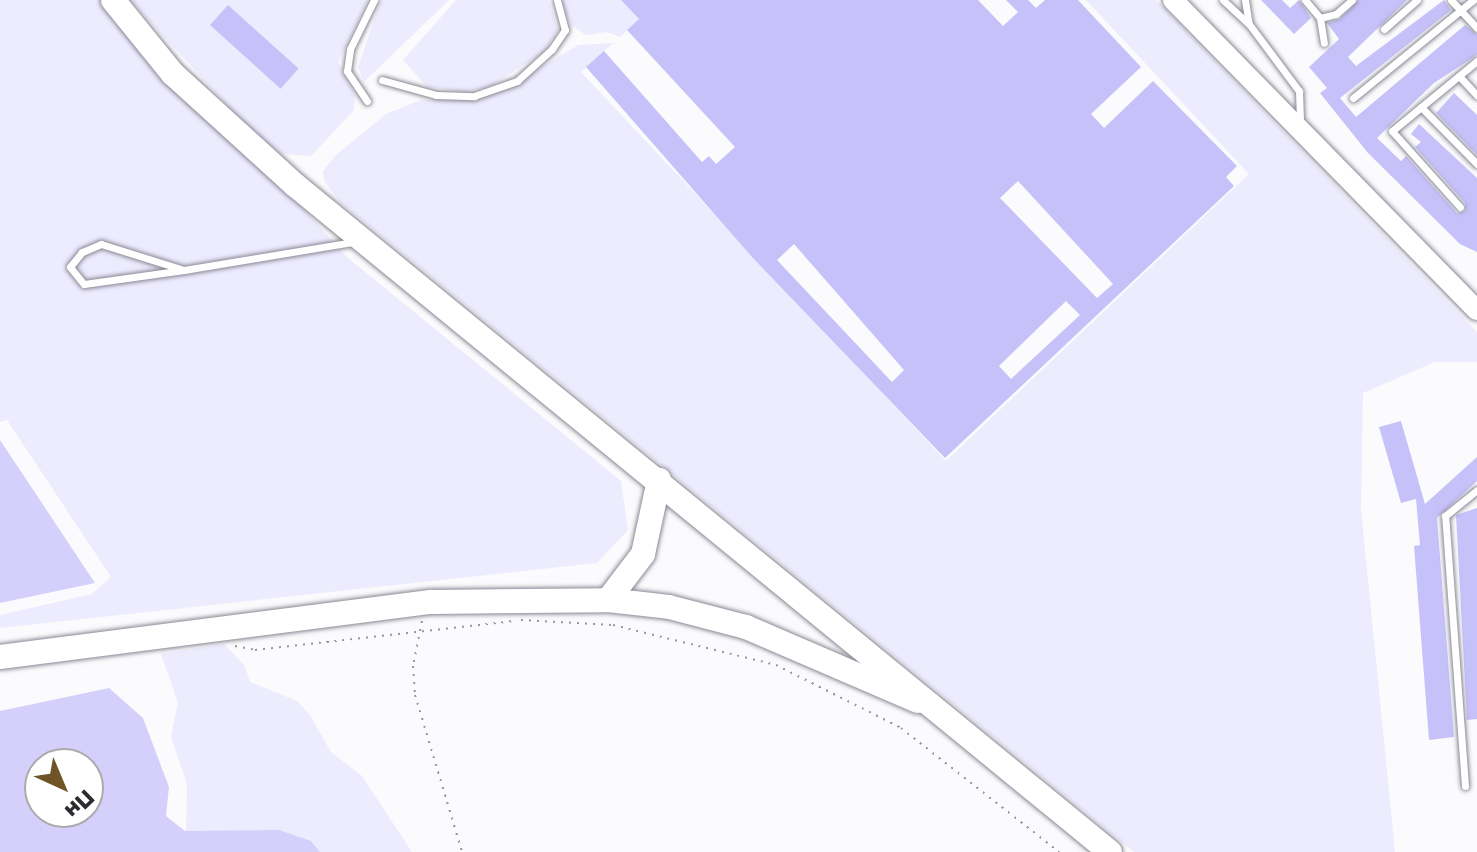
<!DOCTYPE html>
<meta charset="utf-8">
<style>
body{margin:0}
#map{position:relative;width:1477px;height:852px;overflow:hidden;background:#fbfbfd;font-family:Rubik,sans-serif}
div>[style]{position:absolute}
.green>*{inset:0;background:#edebfe}
.water>*{inset:0;background:#d4d0fb}
.building>*{inset:0;background:#c7c1fa;transform-origin:0 0}
.path>*{height:2px;margin-top:-1px;transform-origin:0;background:repeating-linear-gradient(90deg,#97979a 0 2px,transparent 0 8px)}
.roads{filter:drop-shadow(0 0 2px #8a8995) drop-shadow(0 0 2px #8a8995)}
.lane>*{height:7px;margin:-3.5px;padding:0 3.5px;transform-origin:3.5px;border-radius:3.5px;background:#fff}
.secondary>*{height:20px;margin:-10px;padding:0 10px;transform-origin:10px;border-radius:10px;background:#fff}
.primary>*{height:24px;margin:-12px;padding:0 12px;transform-origin:12px;border-radius:12px;background:#fff}
span{translate:-50% -50%;white-space:nowrap;text-align:center;line-height:1.15;-webkit-text-stroke:6px #fff;paint-order:stroke}
.north{position:absolute;left:24px;top:748px;width:80px;height:80px;box-sizing:border-box;background:#fff;border:2px solid #abaaac;border-radius:50%;rotate:136deg;font-size:22px;font-weight:700;line-height:32px;text-align:center;color:#2c2b30}
.north::after{content:'';display:block;margin:auto;width:28px;height:36px;background:#6f5526;clip-path:polygon(50% 0,100% 100%,50% 72%,0 100%)}
</style>
<div id="map">
<div class="green">
<i style="clip-path:polygon(0 0,101px 0,150px 66px,291px 195px,348px 258px,621px 481px,628px 530px,597px 563px,0 628px,0 615px,92px 594px,111px 577px,7px 420px,0 422px)"></i>
<i style="clip-path:polygon(130px 0,368px 0,338px 62px,355px 96px,354px 110px,311px 156px,281px 154px,241px 120px)"></i>
<i style="clip-path:polygon(381px 0,449px 0,364px 82px,358px 67px)"></i>
<i style="clip-path:polygon(456px 0,549px 0,558px 30px,544px 52px,491px 86px,465px 92px,427px 87px,403px 60px)"></i>
<i style="clip-path:polygon(561px 0,621px 0,639px 19px,620px 37px,607px 32px,586px 35px,571px 25px)"></i>
<i style="clip-path:polygon(1086px 0,1156px 0,1477px 332px,1477px 362px,1435px 362px,1363px 393px,1361px 509px,1395px 852px,1134px 852px,339px 201px,324px 181px,323px 171px,335px 156px,386px 114px,421px 100px,469px 99px,501px 91px,578px 45px,613px 43px,581px 72px,946px 461px,1249px 174px)"></i>
<i style="clip-path:polygon(224px 644px,245px 666px,250px 682px,297px 701px,310px 715px,331px 752px,362px 776px,412px 852px,320px 852px,311px 841px,186px 832px,187px 784px,171px 737px,178px 703px,161px 654px)"></i>
</div>
<div class="water">
<i style="clip-path:polygon(0 440px,95px 583px,0 603px)"></i>
<i style="clip-path:polygon(evenodd,109px 688px,143px 718px,169px 787px,166px 816px,185px 831px,279px 830px,311px 841px,320px 852px,0 852px,0 711px,109px 688px,88px 764px,88px 812px,40px 812px,40px 764px,88px 764px)"></i>
</div>
<div class="building">
<i style="clip-path:polygon(evenodd,621px 0,978px 0,1003px 26px,1018px 12px,1006px 0,1028px 0,1036px 8px,1045px 0,1078px 0,1141px 67px,1091px 114px,1104px 128px,1153px 81px,1237px 166px,1226px 177px,1234px 186px,945px 458px,752px 257px,586px 67px,604px 51px,702px 162px,709px 156px,716px 164px,735px 147px,627px 30px,639px 19px,621px 0,1018px 181px,1113px 284px,1097px 298px,1000px 198px,1018px 181px,621px 0,794px 244px,904px 370px,892px 382px,777px 260px,794px 244px,621px 0,1066px 301px,1080px 315px,1011px 379px,999px 366px,1066px 301px)"></i>
<i style="clip-path:polygon(1261px 0,1282px 0,1290px 8px,1299px 0,1311px 18px,1294px 34px)"></i>
<i style="clip-path:polygon(1358px 0,1407px 0,1348px 57px,1356px 66px,1444px 0,1451px 10px,1340px 98px,1356px 117px,1465px 25px,1477px 34px,1477px 55px,1434px 83px,1377px 138px,1401px 161px,1406px 156px,1457px 213px,1465px 211px,1465px 203px,1415px 147px,1421px 142px,1411px 134px,1419px 124px,1477px 178px,1477px 252px,1460px 244px,1368px 153px,1320px 93px,1327px 88px,1309px 67px,1339px 39px,1327px 23px,1340px 19px)"></i>
<i style="left:228px;top:5px;width:95px;height:27px;rotate:42deg"></i>
<i style="clip-path:polygon(1454px 93px,1477px 115px,1477px 155px,1436px 113px)"></i>
<i style="clip-path:polygon(1401px 421px,1425px 504px,1477px 457px,1477px 481px,1437px 518px,1454px 737px,1429px 740px,1414px 546px,1420px 545px,1416px 499px,1401px 503px,1379px 427px)"></i>
<i style="clip-path:polygon(1477px 508px,1477px 719px,1467px 720px,1456px 515px)"></i>
</div>
<div class="path">
<i style="left:521px;top:620px;width:92px;rotate:3.1deg"></i>
<i style="left:613px;top:625px;width:168px;rotate:13.8deg"></i>
<i style="left:776px;top:665px;width:140px;rotate:26.7deg"></i>
<i style="left:901px;top:728px;width:201px;rotate:38.1deg"></i>
<i style="left:422px;top:621px;width:46px;rotate:101.3deg"></i>
<i style="left:413px;top:666px;width:29px;rotate:86deg"></i>
<i style="left:415px;top:695px;width:164px;rotate:73.3deg"></i>
<i style="left:235px;top:646px;width:20px;rotate:11deg"></i>
<i style="left:255px;top:650px;width:262px;rotate:-6.4deg"></i>
</div>
<div class="roads">
<div class="lane">
<i style="left:1223px;top:0;width:33px;rotate:43deg"></i>
<i style="left:1245px;top:0;width:24px;rotate:81deg"></i>
<i style="left:1249px;top:24px;width:84px;rotate:53.3deg"></i>
<i style="left:1299px;top:91px;width:33px;rotate:88deg"></i>
<i style="left:1305px;top:0;width:23px;rotate:50deg"></i>
<i style="left:1320px;top:18px;width:16px;rotate:-14deg"></i>
<i style="left:1336px;top:14px;width:21px;rotate:-41deg"></i>
<i style="left:1451px;top:0;width:38px;rotate:47deg"></i>
<i style="left:1320px;top:18px;width:25px;rotate:81deg"></i>
<i style="left:1384px;top:29px;width:44px;rotate:-41.3deg"></i>
<i style="left:1459px;top:76px;width:26px;rotate:47deg"></i>
<i style="left:382px;top:80px;width:56px;rotate:15.5deg"></i>
<i style="left:436px;top:95px;width:38px;rotate:2deg"></i>
<i style="left:474px;top:96px;width:46px;rotate:-19.2deg"></i>
<i style="left:517px;top:81px;width:47px;rotate:-42.4deg"></i>
<i style="left:552px;top:49px;width:23px;rotate:-56deg"></i>
<i style="left:565px;top:30px;width:31px;rotate:-105deg"></i>
<i style="left:1353px;top:98px;width:155px;rotate:-39.2deg"></i>
<i style="left:367px;top:101px;width:36px;rotate:-124deg"></i>
<i style="left:347px;top:71px;width:22px;rotate:-82deg"></i>
<i style="left:350px;top:49px;width:55px;rotate:-63.9deg"></i>
<i style="left:1421px;top:107px;width:80px;rotate:45.5deg"></i>
<i style="left:1460px;top:207px;width:102px;rotate:-131.8deg"></i>
<i style="left:1392px;top:131px;width:110px;rotate:-39.5deg"></i>
<i style="left:184px;top:270px;width:87px;rotate:-162.6deg"></i>
<i style="left:101px;top:244px;width:21px;rotate:157deg"></i>
<i style="left:82px;top:252px;width:19px;rotate:129deg"></i>
<i style="left:70px;top:267px;width:22px;rotate:51deg"></i>
<i style="left:84px;top:284px;width:101px;rotate:-8deg"></i>
<i style="left:184px;top:270px;width:172px;rotate:-9.4deg"></i>
<i style="left:1465px;top:786px;width:271px;rotate:-94.2deg"></i>
<i style="left:1445px;top:516px;width:41px;rotate:-39.1deg"></i>
</div>
<div class="secondary">
<i style="left:1173px;top:0;width:434px;rotate:45.6deg"></i>
</div>
<div class="primary">
<i style="left:113px;top:0;width:95px;rotate:51deg"></i>
<i style="left:173px;top:74px;width:165px;rotate:42.3deg"></i>
<i style="left:295px;top:185px;width:1053px;rotate:39.3deg"></i>
<i style="left:608px;top:600px;width:58px;rotate:-52.7deg"></i>
<i style="left:643px;top:554px;width:76px;rotate:-77.8deg"></i>
<i style="left:0;top:657px;width:434px;rotate:-7.3deg"></i>
<i style="left:431px;top:602px;width:177px;rotate:-0.6deg"></i>
<i style="left:608px;top:600px;width:61px;rotate:6.5deg"></i>
<i style="left:669px;top:607px;width:80px;rotate:14.6deg"></i>
<i style="left:746px;top:627px;width:187px;rotate:23.3deg"></i>
</div>
</div>
<div class="north">Пн</div>
</div>
